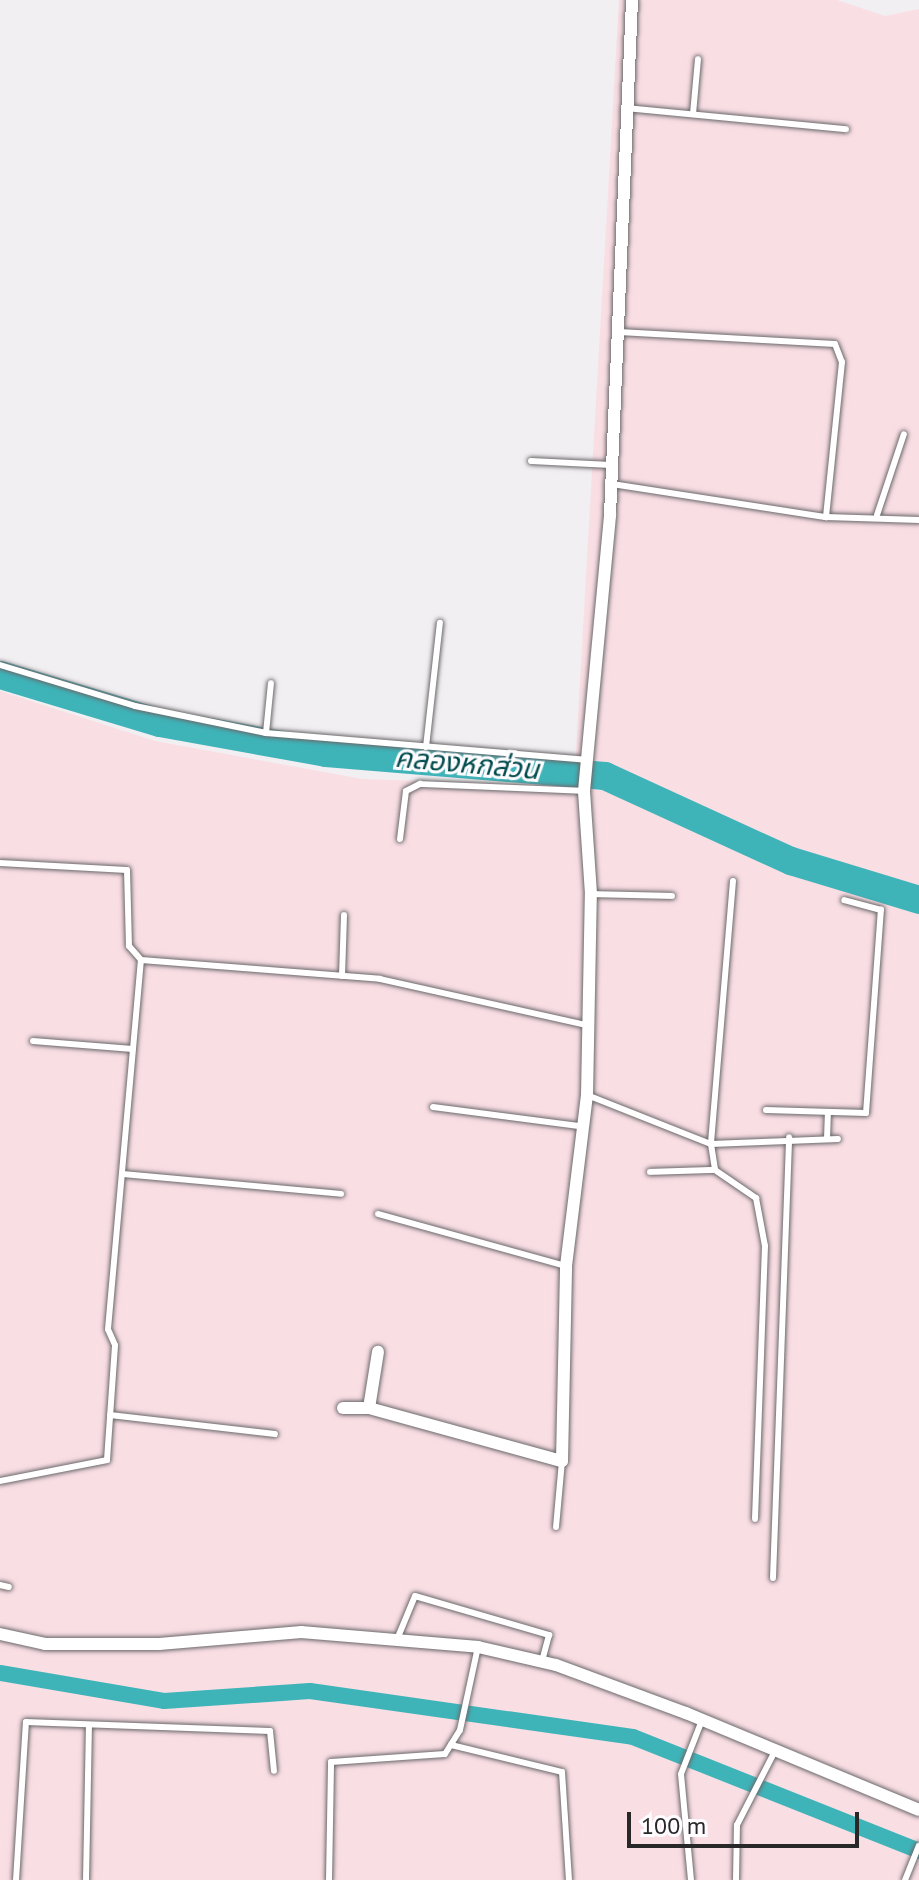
<!DOCTYPE html>
<meta charset="utf-8">
<style>
body{margin:0}
#map{position:relative;width:919px;height:1880px;overflow:hidden;background:#f2eff2;font-family:"PT Sans","Noto Sans Thai",sans-serif}
div>[style]{position:absolute}
.industrial>*{inset:0;background:#f9dee4}
.canal>*{height:16px;margin:-8px;padding:0 8px;transform-origin:8px;border-radius:8px;background:#3eb4b9}
.river>*{height:28px;margin:-14px;padding:0 14px;transform-origin:14px;border-radius:14px;background:#3eb4b9}
.roads{filter:drop-shadow(0 0 2px #6b696b) drop-shadow(0 0 2px #6b696b)}
.service>*{height:6px;margin:-3px;padding:0 3px;transform-origin:3px;border-radius:3px;background:#fff}
.minor>*{height:12px;margin:-6px;padding:0 6px;transform-origin:6px;border-radius:6px;background:#fff}
span{translate:-50% -50%;white-space:nowrap;text-align:center;line-height:1.15;-webkit-text-stroke:6px #fffcff;paint-order:stroke}
.water-label{font-size:28px;color:#004b4d;font-style:italic}
.scale{position:absolute;left:627px;top:1812px;width:232px;height:36px;box-sizing:border-box;border:4px solid #292829;border-top:0;padding-left:10px;font-size:24px;line-height:28px;white-space:nowrap;color:#292829;-webkit-text-stroke:6px #fffcff;paint-order:stroke}
</style>
<div id="map">
<div class="industrial">
<i style="clip-path:polygon(619px 0,837px 0,885px 16px,919px 9px,919px 1880px,0 1880px,0 691px,155px 741px,362px 779px,574px 786px)"></i>
</div>
<div class="canal">
<i style="left:0;top:1673px;width:166px;rotate:9.7deg"></i>
<i style="left:164px;top:1701px;width:146px;rotate:-3.9deg"></i>
<i style="left:310px;top:1691px;width:326px;rotate:8.1deg"></i>
<i style="left:633px;top:1737px;width:308px;rotate:21.7deg"></i>
</div>
<div class="river">
<i style="left:0;top:675px;width:167px;rotate:16.7deg"></i>
<i style="left:160px;top:723px;width:169px;rotate:10.2deg"></i>
<i style="left:326px;top:753px;width:280px;rotate:4.7deg"></i>
<i style="left:605px;top:776px;width:205px;rotate:24.6deg"></i>
<i style="left:791px;top:861px;width:134px;rotate:16.9deg"></i>
</div>
<div class="roads">
<div class="service">
<i style="left:626px;top:108px;width:221px;rotate:5.5deg"></i>
<i style="left:693px;top:114px;width:55px;rotate:-84.8deg"></i>
<i style="left:619px;top:332px;width:216px;rotate:3.2deg"></i>
<i style="left:835px;top:344px;width:19px;rotate:69deg"></i>
<i style="left:842px;top:362px;width:156px;rotate:95.9deg"></i>
<i style="left:531px;top:461px;width:80px;rotate:2.9deg"></i>
<i style="left:612px;top:484px;width:217px;rotate:8.8deg"></i>
<i style="left:826px;top:517px;width:93px;rotate:1.8deg"></i>
<i style="left:877px;top:515px;width:85px;rotate:-71.6deg"></i>
<i style="left:0;top:665px;width:141px;rotate:16.9deg"></i>
<i style="left:135px;top:706px;width:134px;rotate:11.6deg"></i>
<i style="left:266px;top:733px;width:321px;rotate:4.8deg"></i>
<i style="left:266px;top:733px;width:50px;rotate:-84.3deg"></i>
<i style="left:426px;top:747px;width:125px;rotate:-83.6deg"></i>
<i style="left:400px;top:839px;width:48px;rotate:-82.9deg"></i>
<i style="left:406px;top:791px;width:16px;rotate:-27deg"></i>
<i style="left:420px;top:784px;width:164px;rotate:2.4deg"></i>
<i style="left:0;top:863px;width:127px;rotate:3.2deg"></i>
<i style="left:127px;top:870px;width:76px;rotate:88.5deg"></i>
<i style="left:129px;top:946px;width:18px;rotate:49deg"></i>
<i style="left:141px;top:960px;width:240px;rotate:4.5deg"></i>
<i style="left:380px;top:979px;width:211px;rotate:12.6deg"></i>
<i style="left:733px;top:881px;width:264px;rotate:94.8deg"></i>
<i style="left:711px;top:1144px;width:26px;rotate:81deg"></i>
<i style="left:715px;top:1170px;width:50px;rotate:34.3deg"></i>
<i style="left:756px;top:1198px;width:49px;rotate:79.4deg"></i>
<i style="left:765px;top:1246px;width:273px;rotate:92.1deg"></i>
<i style="left:591px;top:894px;width:81px;rotate:1.4deg"></i>
<i style="left:342px;top:976px;width:61px;rotate:-88.1deg"></i>
<i style="left:33px;top:1041px;width:100px;rotate:4.6deg"></i>
<i style="left:587px;top:1095px;width:133px;rotate:21.6deg"></i>
<i style="left:711px;top:1144px;width:127px;rotate:-2.3deg"></i>
<i style="left:433px;top:1107px;width:147px;rotate:7.4deg"></i>
<i style="left:766px;top:1110px;width:100px;rotate:1.7deg"></i>
<i style="left:866px;top:1113px;width:204px;rotate:-85.8deg"></i>
<i style="left:881px;top:910px;width:38px;rotate:-165deg"></i>
<i style="left:827px;top:1139px;width:27px;rotate:-88deg"></i>
<i style="left:650px;top:1172px;width:65px;rotate:-1.8deg"></i>
<i style="left:123px;top:1174px;width:219px;rotate:5.2deg"></i>
<i style="left:378px;top:1214px;width:195px;rotate:15.5deg"></i>
<i style="left:110px;top:1415px;width:166px;rotate:6.6deg"></i>
<i style="left:0;top:1481px;width:109px;rotate:-11.1deg"></i>
<i style="left:107px;top:1460px;width:115px;rotate:-86deg"></i>
<i style="left:115px;top:1345px;width:17px;rotate:-114deg"></i>
<i style="left:108px;top:1329px;width:370px;rotate:-84.9deg"></i>
<i style="left:556px;top:1527px;width:66px;rotate:-84.8deg"></i>
<i style="left:773px;top:1578px;width:441px;rotate:-87.9deg"></i>
<i style="left:0;top:1585px;width:9px;rotate:13deg"></i>
<i style="left:398px;top:1637px;width:44px;rotate:-67.5deg"></i>
<i style="left:415px;top:1596px;width:140px;rotate:16.2deg"></i>
<i style="left:549px;top:1635px;width:28px;rotate:105deg"></i>
<i style="left:451px;top:1745px;width:114px;rotate:13.7deg"></i>
<i style="left:562px;top:1772px;width:108px;rotate:86.3deg"></i>
<i style="left:16px;top:1880px;width:158px;rotate:-86.4deg"></i>
<i style="left:26px;top:1722px;width:244px;rotate:2.1deg"></i>
<i style="left:270px;top:1731px;width:40px;rotate:84.3deg"></i>
<i style="left:86px;top:1880px;width:154px;rotate:-88.9deg"></i>
<i style="left:329px;top:1880px;width:118px;rotate:-89deg"></i>
<i style="left:331px;top:1762px;width:114px;rotate:-4deg"></i>
<i style="left:445px;top:1754px;width:28px;rotate:-58deg"></i>
<i style="left:460px;top:1730px;width:85px;rotate:-77.8deg"></i>
<i style="left:691px;top:1880px;width:106px;rotate:-95.4deg"></i>
<i style="left:681px;top:1774px;width:58px;rotate:-68.7deg"></i>
<i style="left:736px;top:1880px;width:55px;rotate:-89deg"></i>
<i style="left:737px;top:1825px;width:83px;rotate:-62.8deg"></i>
<i style="left:905px;top:1880px;width:37px;rotate:-68deg"></i>
</div>
<div class="minor">
<i style="left:343px;top:1408px;width:26px"></i>
<i style="left:369px;top:1408px;width:200px;rotate:15.4deg"></i>
<i style="left:562px;top:1461px;width:195px;rotate:-88.8deg"></i>
<i style="left:566px;top:1266px;width:172px;rotate:-83deg"></i>
<i style="left:587px;top:1095px;width:201px;rotate:-88.9deg"></i>
<i style="left:591px;top:894px;width:103px;rotate:-93.9deg"></i>
<i style="left:584px;top:791px;width:277px;rotate:-84.6deg"></i>
<i style="left:610px;top:515px;width:515px;rotate:-87.55deg"></i>
<i style="left:369px;top:1408px;width:57px;rotate:-80.9deg"></i>
<i style="left:0;top:1634px;width:46px;rotate:12.5deg"></i>
<i style="left:45px;top:1644px;width:114px"></i>
<i style="left:159px;top:1644px;width:143px;rotate:-4.8deg"></i>
<i style="left:301px;top:1632px;width:178px;rotate:4.8deg"></i>
<i style="left:478px;top:1647px;width:80px;rotate:13deg"></i>
<i style="left:556px;top:1665px;width:139px;rotate:20.3deg"></i>
<i style="left:686px;top:1713px;width:252px;rotate:22.6deg"></i>
</div>
</div>
<div class="water-label">
<span style="left:467px;top:763px;rotate:5deg">คลองหกส่วน</span>
</div>
<div class="scale">100 m</div>
</div>
